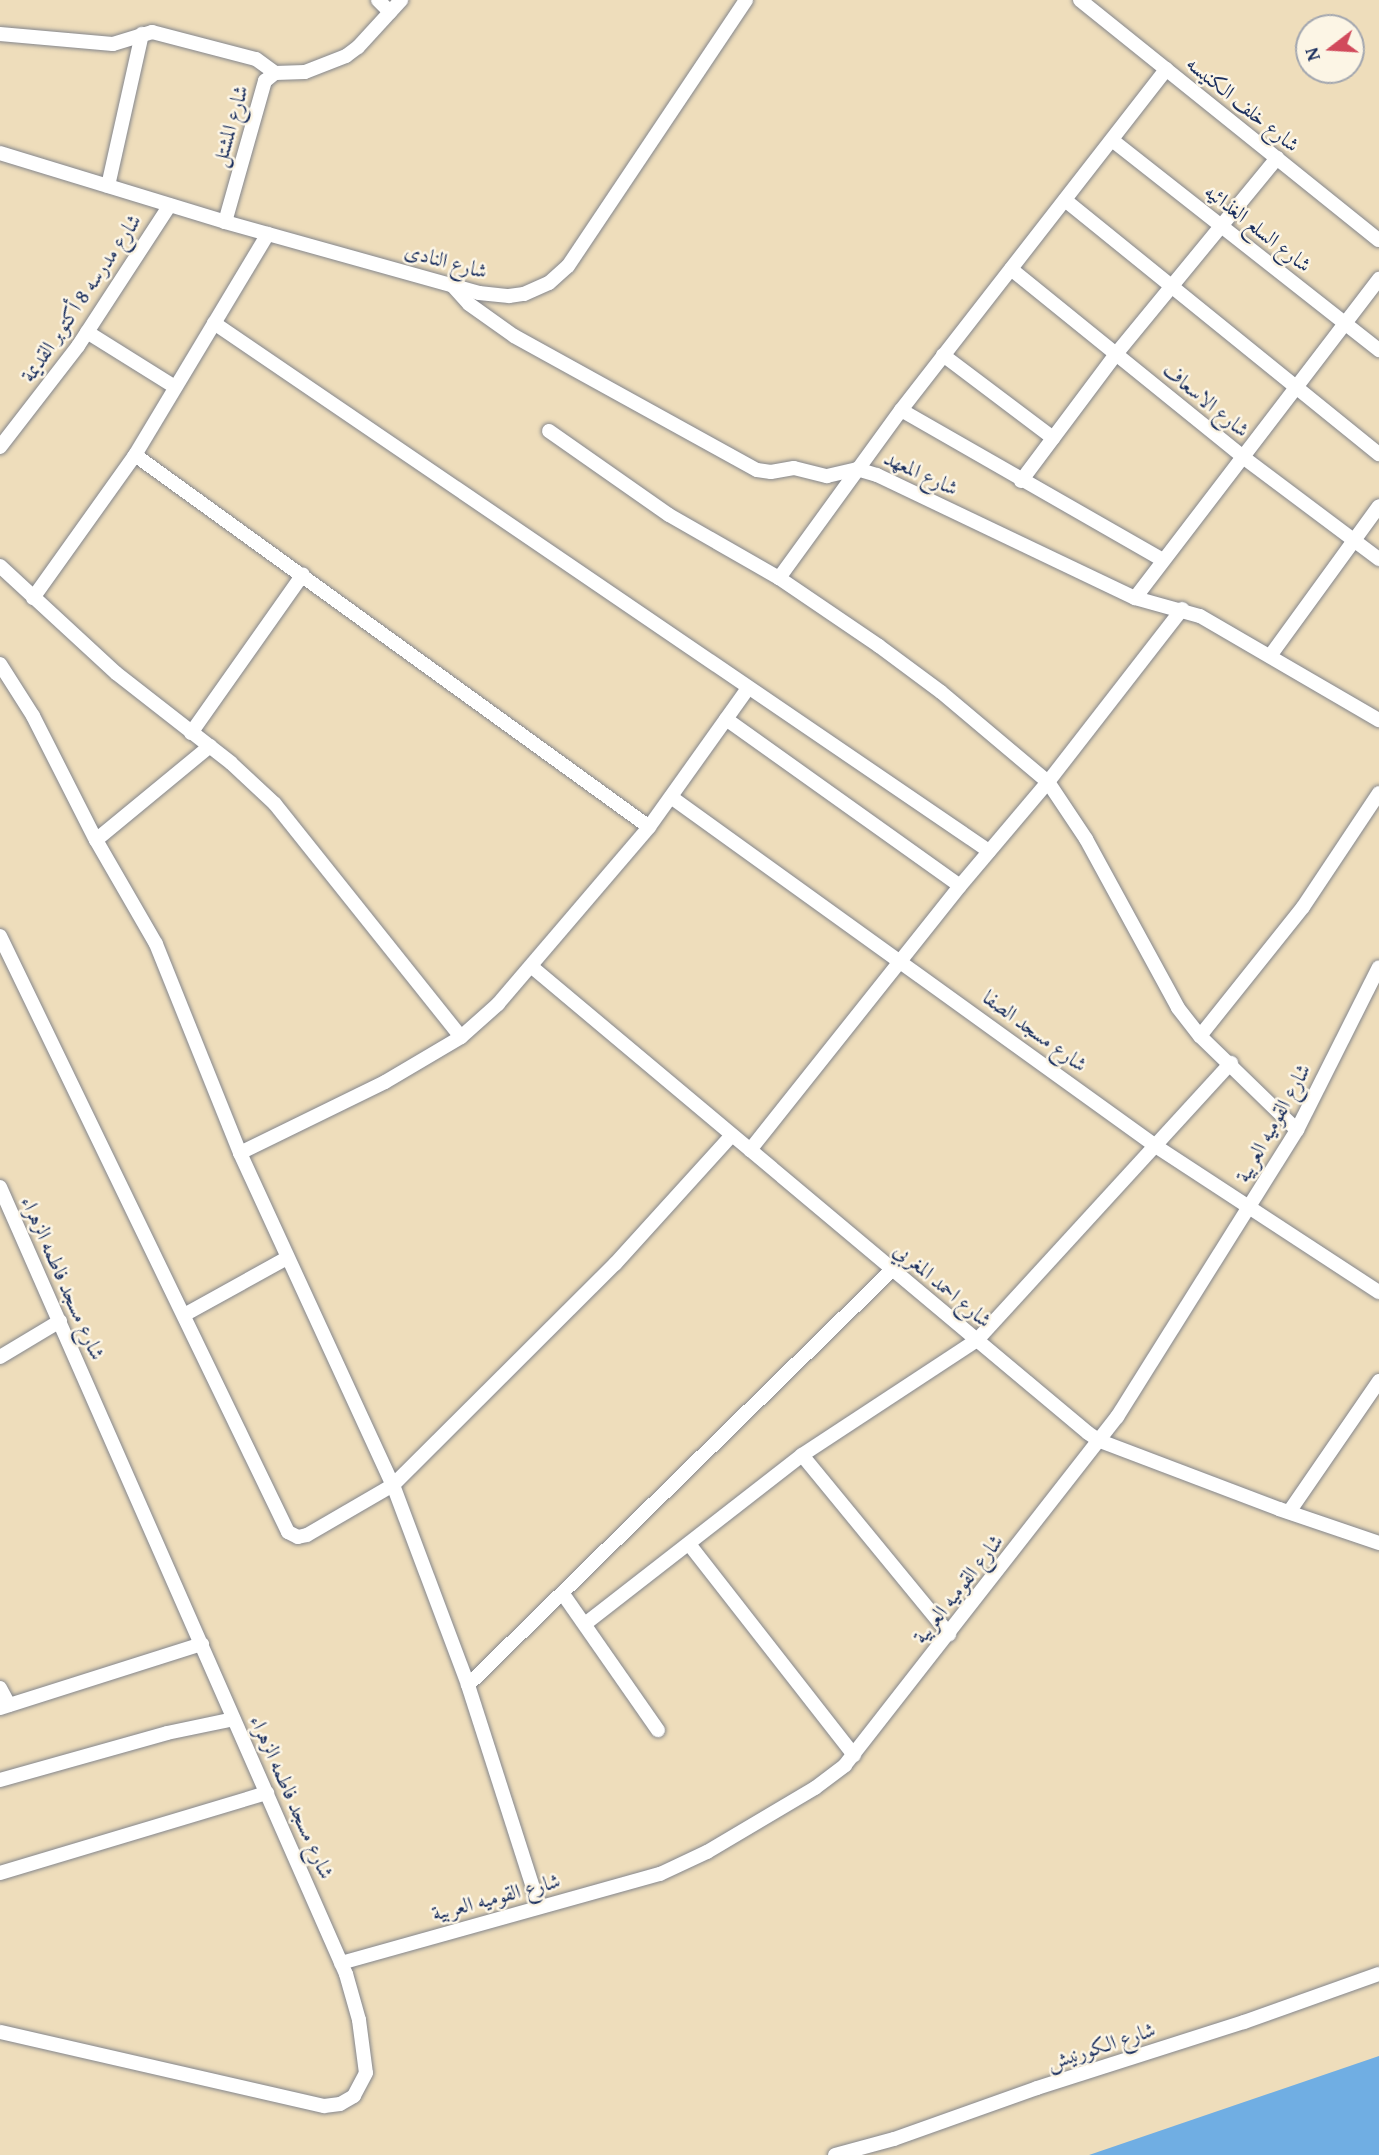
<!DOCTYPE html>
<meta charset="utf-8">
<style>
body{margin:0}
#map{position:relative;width:1379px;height:2155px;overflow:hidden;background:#edb;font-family:"Gentium Book Plus",Amiri,serif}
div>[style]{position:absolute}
.water>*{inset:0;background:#70aee3}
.roads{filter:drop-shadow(0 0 2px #84868c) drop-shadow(0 0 2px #84868c)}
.street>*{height:14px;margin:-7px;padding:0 7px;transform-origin:7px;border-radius:7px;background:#fff}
span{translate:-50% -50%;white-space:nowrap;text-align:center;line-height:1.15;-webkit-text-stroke:5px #fcf5e5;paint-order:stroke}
.street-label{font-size:21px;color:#1b2f5e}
.north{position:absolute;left:1295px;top:14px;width:70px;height:70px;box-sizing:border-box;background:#fcf5e5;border:2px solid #a2a6af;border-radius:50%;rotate:253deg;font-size:19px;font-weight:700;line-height:28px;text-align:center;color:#1b2f5e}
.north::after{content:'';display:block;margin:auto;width:24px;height:32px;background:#d1495b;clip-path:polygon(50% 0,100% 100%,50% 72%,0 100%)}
</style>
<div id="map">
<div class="water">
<i style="clip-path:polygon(1379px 2056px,1379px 2155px,1089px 2155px)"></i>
</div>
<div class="roads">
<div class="street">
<i style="left:378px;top:0;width:17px;rotate:45deg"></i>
<i style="left:1080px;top:0;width:383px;rotate:38.8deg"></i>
<i style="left:0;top:34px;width:113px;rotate:5.1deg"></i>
<i style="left:113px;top:44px;width:41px;rotate:-17.1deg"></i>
<i style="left:152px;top:32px;width:107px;rotate:14.6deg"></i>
<i style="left:256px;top:59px;width:24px;rotate:36deg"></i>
<i style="left:1112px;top:140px;width:340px;rotate:38.2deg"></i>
<i style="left:0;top:153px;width:235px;rotate:17deg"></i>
<i style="left:225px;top:222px;width:264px;rotate:15.6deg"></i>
<i style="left:479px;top:293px;width:30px;rotate:6deg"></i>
<i style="left:509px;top:296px;width:15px;rotate:-8deg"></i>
<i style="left:524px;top:294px;width:27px;rotate:-24deg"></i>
<i style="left:549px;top:283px;width:25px;rotate:-42deg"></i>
<i style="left:568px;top:266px;width:320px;rotate:-56.2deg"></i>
<i style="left:108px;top:186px;width:156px;rotate:-77.4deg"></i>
<i style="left:1065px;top:200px;width:404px;rotate:39deg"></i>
<i style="left:225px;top:222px;width:147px;rotate:-74.2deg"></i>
<i style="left:265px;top:81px;width:13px;rotate:-39deg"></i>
<i style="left:275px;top:73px;width:30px;rotate:-2deg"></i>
<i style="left:305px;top:72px;width:44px;rotate:-21.3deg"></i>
<i style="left:346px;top:56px;width:15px;rotate:-37deg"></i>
<i style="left:358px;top:47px;width:64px;rotate:-47.5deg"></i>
<i style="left:1011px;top:269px;width:299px;rotate:39deg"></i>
<i style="left:1243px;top:457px;width:170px;rotate:36.9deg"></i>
<i style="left:452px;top:285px;width:25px;rotate:48deg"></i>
<i style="left:469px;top:304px;width:55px;rotate:35.4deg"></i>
<i style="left:514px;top:336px;width:277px;rotate:28.9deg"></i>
<i style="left:757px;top:470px;width:14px;rotate:8deg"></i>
<i style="left:771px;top:472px;width:23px;rotate:-10deg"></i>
<i style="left:794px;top:468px;width:34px;rotate:14deg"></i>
<i style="left:827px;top:476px;width:31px;rotate:-13deg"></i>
<i style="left:857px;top:469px;width:21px;rotate:17deg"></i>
<i style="left:877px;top:475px;width:286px;rotate:25.5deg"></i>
<i style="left:1135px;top:598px;width:67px;rotate:15.5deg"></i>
<i style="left:1200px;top:616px;width:207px;rotate:30.2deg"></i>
<i style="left:214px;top:323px;width:938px;rotate:34.27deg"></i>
<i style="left:87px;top:332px;width:104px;rotate:32deg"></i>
<i style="left:943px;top:355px;width:138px;rotate:37deg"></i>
<i style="left:901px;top:410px;width:302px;rotate:29.8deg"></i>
<i style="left:549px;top:431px;width:146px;rotate:35deg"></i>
<i style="left:669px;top:515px;width:127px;rotate:29.8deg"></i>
<i style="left:779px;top:578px;width:121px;rotate:34.2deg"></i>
<i style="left:879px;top:646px;width:77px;rotate:36.6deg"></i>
<i style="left:941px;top:692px;width:140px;rotate:40.1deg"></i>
<i style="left:1048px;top:782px;width:69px;rotate:56.3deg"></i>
<i style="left:1086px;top:839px;width:192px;rotate:61.4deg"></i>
<i style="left:1178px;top:1008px;width:36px;rotate:52deg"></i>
<i style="left:1200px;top:1036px;width:135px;rotate:44.1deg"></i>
<i style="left:0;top:447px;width:128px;rotate:-52.3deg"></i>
<i style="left:78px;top:346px;width:168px;rotate:-56.9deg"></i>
<i style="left:135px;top:455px;width:634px;rotate:35.89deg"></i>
<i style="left:1021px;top:481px;width:159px;rotate:-53.2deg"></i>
<i style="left:1116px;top:354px;width:254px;rotate:-50.6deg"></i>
<i style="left:0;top:566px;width:158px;rotate:42.7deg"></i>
<i style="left:116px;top:673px;width:146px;rotate:38deg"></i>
<i style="left:231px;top:763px;width:60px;rotate:43deg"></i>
<i style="left:275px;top:804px;width:298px;rotate:51.4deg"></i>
<i style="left:779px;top:578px;width:208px;rotate:-54deg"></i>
<i style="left:901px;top:410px;width:432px;rotate:-52.1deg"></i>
<i style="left:33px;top:598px;width:176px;rotate:-54.5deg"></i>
<i style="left:135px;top:455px;width:258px;rotate:-59deg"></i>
<i style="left:1135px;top:598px;width:402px;rotate:-52.6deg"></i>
<i style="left:1270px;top:656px;width:185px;rotate:-54deg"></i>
<i style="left:0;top:664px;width:62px;rotate:57.6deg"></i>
<i style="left:33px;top:716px;width:139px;rotate:63.1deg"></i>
<i style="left:96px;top:840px;width:120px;rotate:60deg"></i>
<i style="left:156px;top:944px;width:225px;rotate:68.1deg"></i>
<i style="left:240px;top:1153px;width:366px;rotate:65.3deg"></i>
<i style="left:393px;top:1485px;width:214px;rotate:69.4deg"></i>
<i style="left:468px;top:1685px;width:232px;rotate:72.2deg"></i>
<i style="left:726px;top:719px;width:287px;rotate:35.5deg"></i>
<i style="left:191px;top:733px;width:194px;rotate:-54.8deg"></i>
<i style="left:671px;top:797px;width:599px;rotate:35.76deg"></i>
<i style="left:1157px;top:1147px;width:265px;rotate:33.2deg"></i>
<i style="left:96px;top:840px;width:148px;rotate:-39.5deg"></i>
<i style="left:0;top:936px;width:662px;rotate:64.21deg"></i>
<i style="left:288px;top:1532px;width:11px;rotate:27deg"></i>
<i style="left:298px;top:1537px;width:9px;rotate:-13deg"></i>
<i style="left:307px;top:1535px;width:99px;rotate:-30.2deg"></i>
<i style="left:393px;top:1485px;width:313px;rotate:-44.9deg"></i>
<i style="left:615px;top:1264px;width:174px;rotate:-47.8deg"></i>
<i style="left:532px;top:967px;width:725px;rotate:39.97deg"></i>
<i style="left:1088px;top:1433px;width:14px;rotate:34deg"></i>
<i style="left:1100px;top:1441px;width:191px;rotate:20.8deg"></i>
<i style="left:1279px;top:1509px;width:106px;rotate:18.8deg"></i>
<i style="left:1200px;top:1036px;width:165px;rotate:-51.4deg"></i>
<i style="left:1303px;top:907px;width:137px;rotate:-56.3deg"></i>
<i style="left:750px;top:1150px;width:337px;rotate:-51.5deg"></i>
<i style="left:960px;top:886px;width:136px;rotate:-49.8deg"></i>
<i style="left:1048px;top:782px;width:219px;rotate:-52.2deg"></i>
<i style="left:240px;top:1153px;width:161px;rotate:-26.1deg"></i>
<i style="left:385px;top:1082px;width:88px;rotate:-30.6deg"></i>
<i style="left:461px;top:1037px;width:50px;rotate:-41.7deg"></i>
<i style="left:498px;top:1004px;width:233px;rotate:-49.5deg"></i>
<i style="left:649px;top:827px;width:171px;rotate:-54.5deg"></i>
<i style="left:0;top:1187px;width:860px;rotate:66.27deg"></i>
<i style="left:346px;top:1974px;width:48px;rotate:74.2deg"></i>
<i style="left:359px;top:2020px;width:53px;rotate:82.5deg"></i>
<i style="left:366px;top:2073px;width:26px;rotate:118deg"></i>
<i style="left:354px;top:2096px;width:16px;rotate:150deg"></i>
<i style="left:340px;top:2104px;width:16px;rotate:173deg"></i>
<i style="left:324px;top:2106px;width:332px;rotate:-167.1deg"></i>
<i style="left:184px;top:1315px;width:118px;rotate:-29deg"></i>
<i style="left:0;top:1357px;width:70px;rotate:-31deg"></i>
<i style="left:802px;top:1455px;width:232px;rotate:50.6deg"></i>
<i style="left:1289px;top:1512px;width:159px;rotate:-55.5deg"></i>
<i style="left:689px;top:1544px;width:268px;rotate:52deg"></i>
<i style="left:563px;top:1594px;width:166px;rotate:55.1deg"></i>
<i style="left:585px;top:1624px;width:275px;rotate:-37.9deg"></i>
<i style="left:802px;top:1455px;width:209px;rotate:-33.3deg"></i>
<i style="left:977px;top:1340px;width:376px;rotate:-47.5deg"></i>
<i style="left:468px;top:1685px;width:593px;rotate:-44.39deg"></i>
<i style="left:0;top:1688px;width:19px;rotate:62deg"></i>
<i style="left:0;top:1708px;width:212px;rotate:-17.6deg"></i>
<i style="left:0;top:1780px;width:173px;rotate:-15.7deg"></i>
<i style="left:167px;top:1733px;width:68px;rotate:-11.8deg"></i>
<i style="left:0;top:1873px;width:279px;rotate:-16.7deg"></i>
<i style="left:341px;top:1963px;width:331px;rotate:-15.6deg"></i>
<i style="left:660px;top:1874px;width:52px;rotate:-25.1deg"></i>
<i style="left:707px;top:1852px;width:126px;rotate:-30.7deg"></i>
<i style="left:815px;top:1788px;width:38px;rotate:-37deg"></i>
<i style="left:845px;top:1765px;width:442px;rotate:-52deg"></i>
<i style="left:1117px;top:1417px;width:339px;rotate:-57.9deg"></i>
<i style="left:1297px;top:1130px;width:182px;rotate:-63.3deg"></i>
<i style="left:835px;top:2155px;width:61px;rotate:-15.2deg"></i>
<i style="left:894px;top:2139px;width:152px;rotate:-19.6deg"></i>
<i style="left:1037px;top:2088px;width:217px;rotate:-17.7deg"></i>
<i style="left:1244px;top:2022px;width:143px;rotate:-19.6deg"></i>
</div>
</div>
<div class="street-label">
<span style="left:1243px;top:104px;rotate:39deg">شارع خلف الكنيسه</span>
<span style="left:230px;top:126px;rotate:-74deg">شارع المشتل</span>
<span style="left:1258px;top:228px;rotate:38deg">شارع السلع الغذائيه</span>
<span style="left:446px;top:261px;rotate:15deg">شارع النادى</span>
<span style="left:81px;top:298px;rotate:-56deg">شارع مدرسه 8 أكتوبر القديمة</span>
<span style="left:1206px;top:400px;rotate:39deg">شارع الاسعاف</span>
<span style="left:921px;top:473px;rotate:25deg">شارع المعهد</span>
<span style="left:1035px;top:1031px;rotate:36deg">شارع مسجد الصفا</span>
<span style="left:1273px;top:1123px;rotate:-61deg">شارع القوميه العربية</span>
<span style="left:63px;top:1278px;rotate:66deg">شارع مسجد فاطمه الزهراء</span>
<span style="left:943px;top:1285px;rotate:40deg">شارع احمد المغربي</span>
<span style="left:958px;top:1589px;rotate:-52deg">شارع القوميه العربية</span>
<span style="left:292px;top:1797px;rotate:66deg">شارع مسجد فاطمه الزهراء</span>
<span style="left:496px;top:1897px;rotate:-15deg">شارع القوميه العربية</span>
<span style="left:1101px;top:2046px;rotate:-18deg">شارع الكورنيش</span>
</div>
<div class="north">N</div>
</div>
